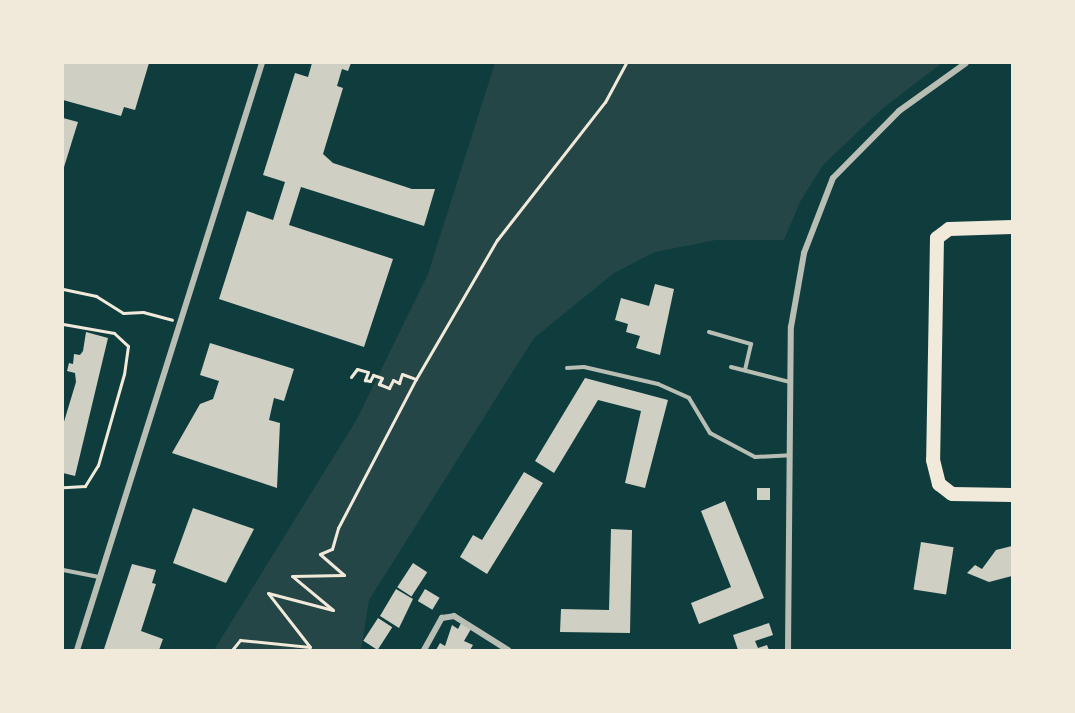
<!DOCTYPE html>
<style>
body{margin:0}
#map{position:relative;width:1075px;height:713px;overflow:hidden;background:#0f3d3e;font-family:Karla,sans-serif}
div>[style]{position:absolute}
.green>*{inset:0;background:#244646}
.building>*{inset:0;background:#cfcfc3;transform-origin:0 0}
.path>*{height:3px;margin:-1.5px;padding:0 1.5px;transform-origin:1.5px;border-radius:1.5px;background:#f1e9da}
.service>*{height:4px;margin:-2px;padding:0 2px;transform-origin:2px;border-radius:2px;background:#b8beb3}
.minor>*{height:6px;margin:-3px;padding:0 3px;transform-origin:3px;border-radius:3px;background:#b8beb3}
.motorway>*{height:14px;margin:-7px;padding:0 7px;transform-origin:7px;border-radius:7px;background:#f1e9da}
span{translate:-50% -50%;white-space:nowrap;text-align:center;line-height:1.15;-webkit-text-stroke:4.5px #f1e9da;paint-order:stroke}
.frame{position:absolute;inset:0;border:64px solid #f1e9da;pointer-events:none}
</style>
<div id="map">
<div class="green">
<i style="clip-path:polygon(495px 63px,942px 63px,883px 108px,823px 165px,800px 202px,784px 240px,716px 240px,655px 252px,614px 273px,534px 338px,369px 600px,361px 650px,214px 650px,357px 419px,428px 274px)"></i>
</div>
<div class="building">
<i style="clip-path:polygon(63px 63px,149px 63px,135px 110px,124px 107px,121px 116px,63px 100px)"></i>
<i style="clip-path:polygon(312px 63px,351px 63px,348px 71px,342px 69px,337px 86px,343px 88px,323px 154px,333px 163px,412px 189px,435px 189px,424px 226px,301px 187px,289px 225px,393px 259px,364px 347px,219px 299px,247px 211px,273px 220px,285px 182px,263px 175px,295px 73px,308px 77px)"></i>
<i style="clip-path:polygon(63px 118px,78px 122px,64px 167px,63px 167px)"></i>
<i style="clip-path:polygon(655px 284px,674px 289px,660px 355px,636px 348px,640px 336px,626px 332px,628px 324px,615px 320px,621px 298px,649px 306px)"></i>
<i style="clip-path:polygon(86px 332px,108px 338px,75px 476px,63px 473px,63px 425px,76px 382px,75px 373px,67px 371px,69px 363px,73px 364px,74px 354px,80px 355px,83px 351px)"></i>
<i style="clip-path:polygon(210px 343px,294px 369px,284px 401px,274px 398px,269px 420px,280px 423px,277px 488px,172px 453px,200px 404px,213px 399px,219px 381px,200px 375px)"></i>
<i style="clip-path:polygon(585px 378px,668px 400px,645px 488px,625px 483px,641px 411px,598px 400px,554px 473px,535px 461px)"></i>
<i style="clip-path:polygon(524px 472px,543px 483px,487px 574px,460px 557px,473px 535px,482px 540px)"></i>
<i style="left:757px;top:488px;width:13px;height:12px"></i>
<i style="clip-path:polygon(725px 501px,764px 598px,699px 624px,691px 603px,731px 587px,701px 511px)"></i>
<i style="clip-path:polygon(193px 508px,254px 529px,226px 583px,173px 563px)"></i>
<i style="clip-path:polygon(611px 529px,632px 530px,630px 633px,560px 632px,561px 609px,609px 610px)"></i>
<i style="left:921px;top:542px;width:33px;height:48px;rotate:9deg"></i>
<i style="clip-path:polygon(1012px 546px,1012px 576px,989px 582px,967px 573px,975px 565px,982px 569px,996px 550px)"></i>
<i style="left:413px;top:563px;width:17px;height:29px;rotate:33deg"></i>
<i style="clip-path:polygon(132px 564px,156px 570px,152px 583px,156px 584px,141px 631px,163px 639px,159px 650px,104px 649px)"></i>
<i style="clip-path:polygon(396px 589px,413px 599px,399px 628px,380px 616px)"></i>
<i style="left:425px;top:589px;width:17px;height:14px;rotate:31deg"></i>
<i style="left:378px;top:618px;width:17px;height:27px;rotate:33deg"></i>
<i style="clip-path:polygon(461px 623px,471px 629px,464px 641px,473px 645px,470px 650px,436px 650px,440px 643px,445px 646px,452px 625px,458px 629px)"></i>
<i style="clip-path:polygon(769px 623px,773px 635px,755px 641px,758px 648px,767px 645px,769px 650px,738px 650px,733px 635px)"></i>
</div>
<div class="path">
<i style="left:63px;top:289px;width:34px;rotate:12deg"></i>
<i style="left:96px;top:296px;width:32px;rotate:32deg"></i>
<i style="left:123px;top:313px;width:20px;rotate:-3deg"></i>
<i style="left:143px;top:312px;width:30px;rotate:15deg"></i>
<i style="left:63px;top:324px;width:52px;rotate:10deg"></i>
<i style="left:114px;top:333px;width:19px;rotate:43deg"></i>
<i style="left:128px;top:346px;width:28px;rotate:98deg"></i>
<i style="left:124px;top:374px;width:95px;rotate:105.9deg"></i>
<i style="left:98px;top:465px;width:25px;rotate:122deg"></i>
<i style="left:85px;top:486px;width:22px;rotate:177deg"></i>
<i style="left:351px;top:377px;width:10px;rotate:-53deg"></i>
<i style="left:357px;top:369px;width:11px;rotate:15deg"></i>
<i style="left:368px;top:372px;width:9px;rotate:111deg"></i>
<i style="left:365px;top:380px;width:5px;rotate:11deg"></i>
<i style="left:370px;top:381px;width:7px;rotate:-63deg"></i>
<i style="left:373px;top:375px;width:9px;rotate:18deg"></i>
<i style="left:382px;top:378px;width:7px;rotate:117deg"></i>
<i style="left:379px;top:384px;width:11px;rotate:22deg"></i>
<i style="left:389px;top:388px;width:9px;rotate:-63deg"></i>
<i style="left:393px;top:380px;width:7px;rotate:27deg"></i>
<i style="left:399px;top:383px;width:9px;rotate:-72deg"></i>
<i style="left:402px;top:374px;width:15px;rotate:20deg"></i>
<i style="left:232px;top:650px;width:13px;rotate:-51deg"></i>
<i style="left:240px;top:640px;width:70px;rotate:5.7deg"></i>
<i style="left:310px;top:647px;width:68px;rotate:-127.9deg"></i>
<i style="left:268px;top:593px;width:67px;rotate:14.7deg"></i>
<i style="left:333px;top:610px;width:53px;rotate:-140.3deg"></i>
<i style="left:292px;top:576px;width:52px;rotate:-1.1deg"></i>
<i style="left:344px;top:575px;width:32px;rotate:-139deg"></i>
<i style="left:320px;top:554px;width:13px;rotate:-23deg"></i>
<i style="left:332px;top:549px;width:22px;rotate:-74deg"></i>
<i style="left:338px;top:528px;width:168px;rotate:-62.4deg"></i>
<i style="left:416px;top:379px;width:161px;rotate:-59.8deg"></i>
<i style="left:497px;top:240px;width:175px;rotate:-52deg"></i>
<i style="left:605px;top:102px;width:44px;rotate:-61.7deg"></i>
<i style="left:349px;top:650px;width:4px"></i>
</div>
<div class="service">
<i style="left:709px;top:332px;width:44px;rotate:15.9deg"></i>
<i style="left:751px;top:344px;width:27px;rotate:103deg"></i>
<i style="left:731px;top:367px;width:61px;rotate:14.3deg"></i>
<i style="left:567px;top:368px;width:17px;rotate:-3deg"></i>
<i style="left:584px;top:367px;width:76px;rotate:12.9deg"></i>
<i style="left:658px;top:384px;width:34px;rotate:24deg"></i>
<i style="left:689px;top:398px;width:41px;rotate:59deg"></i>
<i style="left:710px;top:433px;width:51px;rotate:28.1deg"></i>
<i style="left:755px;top:457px;width:35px;rotate:-3deg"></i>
<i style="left:63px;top:570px;width:38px;rotate:11deg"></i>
</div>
<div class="minor">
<i style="left:77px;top:650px;width:615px;rotate:-72.51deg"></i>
<i style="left:424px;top:650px;width:37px;rotate:-61deg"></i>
<i style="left:442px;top:618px;width:12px;rotate:-9deg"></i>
<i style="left:454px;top:616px;width:64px;rotate:32.2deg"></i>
<i style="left:788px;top:650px;width:323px;rotate:-89.5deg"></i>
<i style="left:791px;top:327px;width:75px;rotate:-80deg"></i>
<i style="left:804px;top:253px;width:80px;rotate:-68.9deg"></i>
<i style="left:833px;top:178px;width:94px;rotate:-45.4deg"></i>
<i style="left:899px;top:111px;width:82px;rotate:-35.6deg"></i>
</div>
<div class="motorway">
<i style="left:1012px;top:227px;width:63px;rotate:178.2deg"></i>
<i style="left:949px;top:229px;width:15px;rotate:143deg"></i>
<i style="left:937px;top:238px;width:222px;rotate:91deg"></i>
<i style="left:933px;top:460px;width:25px;rotate:76deg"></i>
<i style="left:939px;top:484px;width:16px;rotate:38deg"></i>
<i style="left:952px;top:494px;width:60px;rotate:1deg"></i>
</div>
<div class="frame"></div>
</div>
